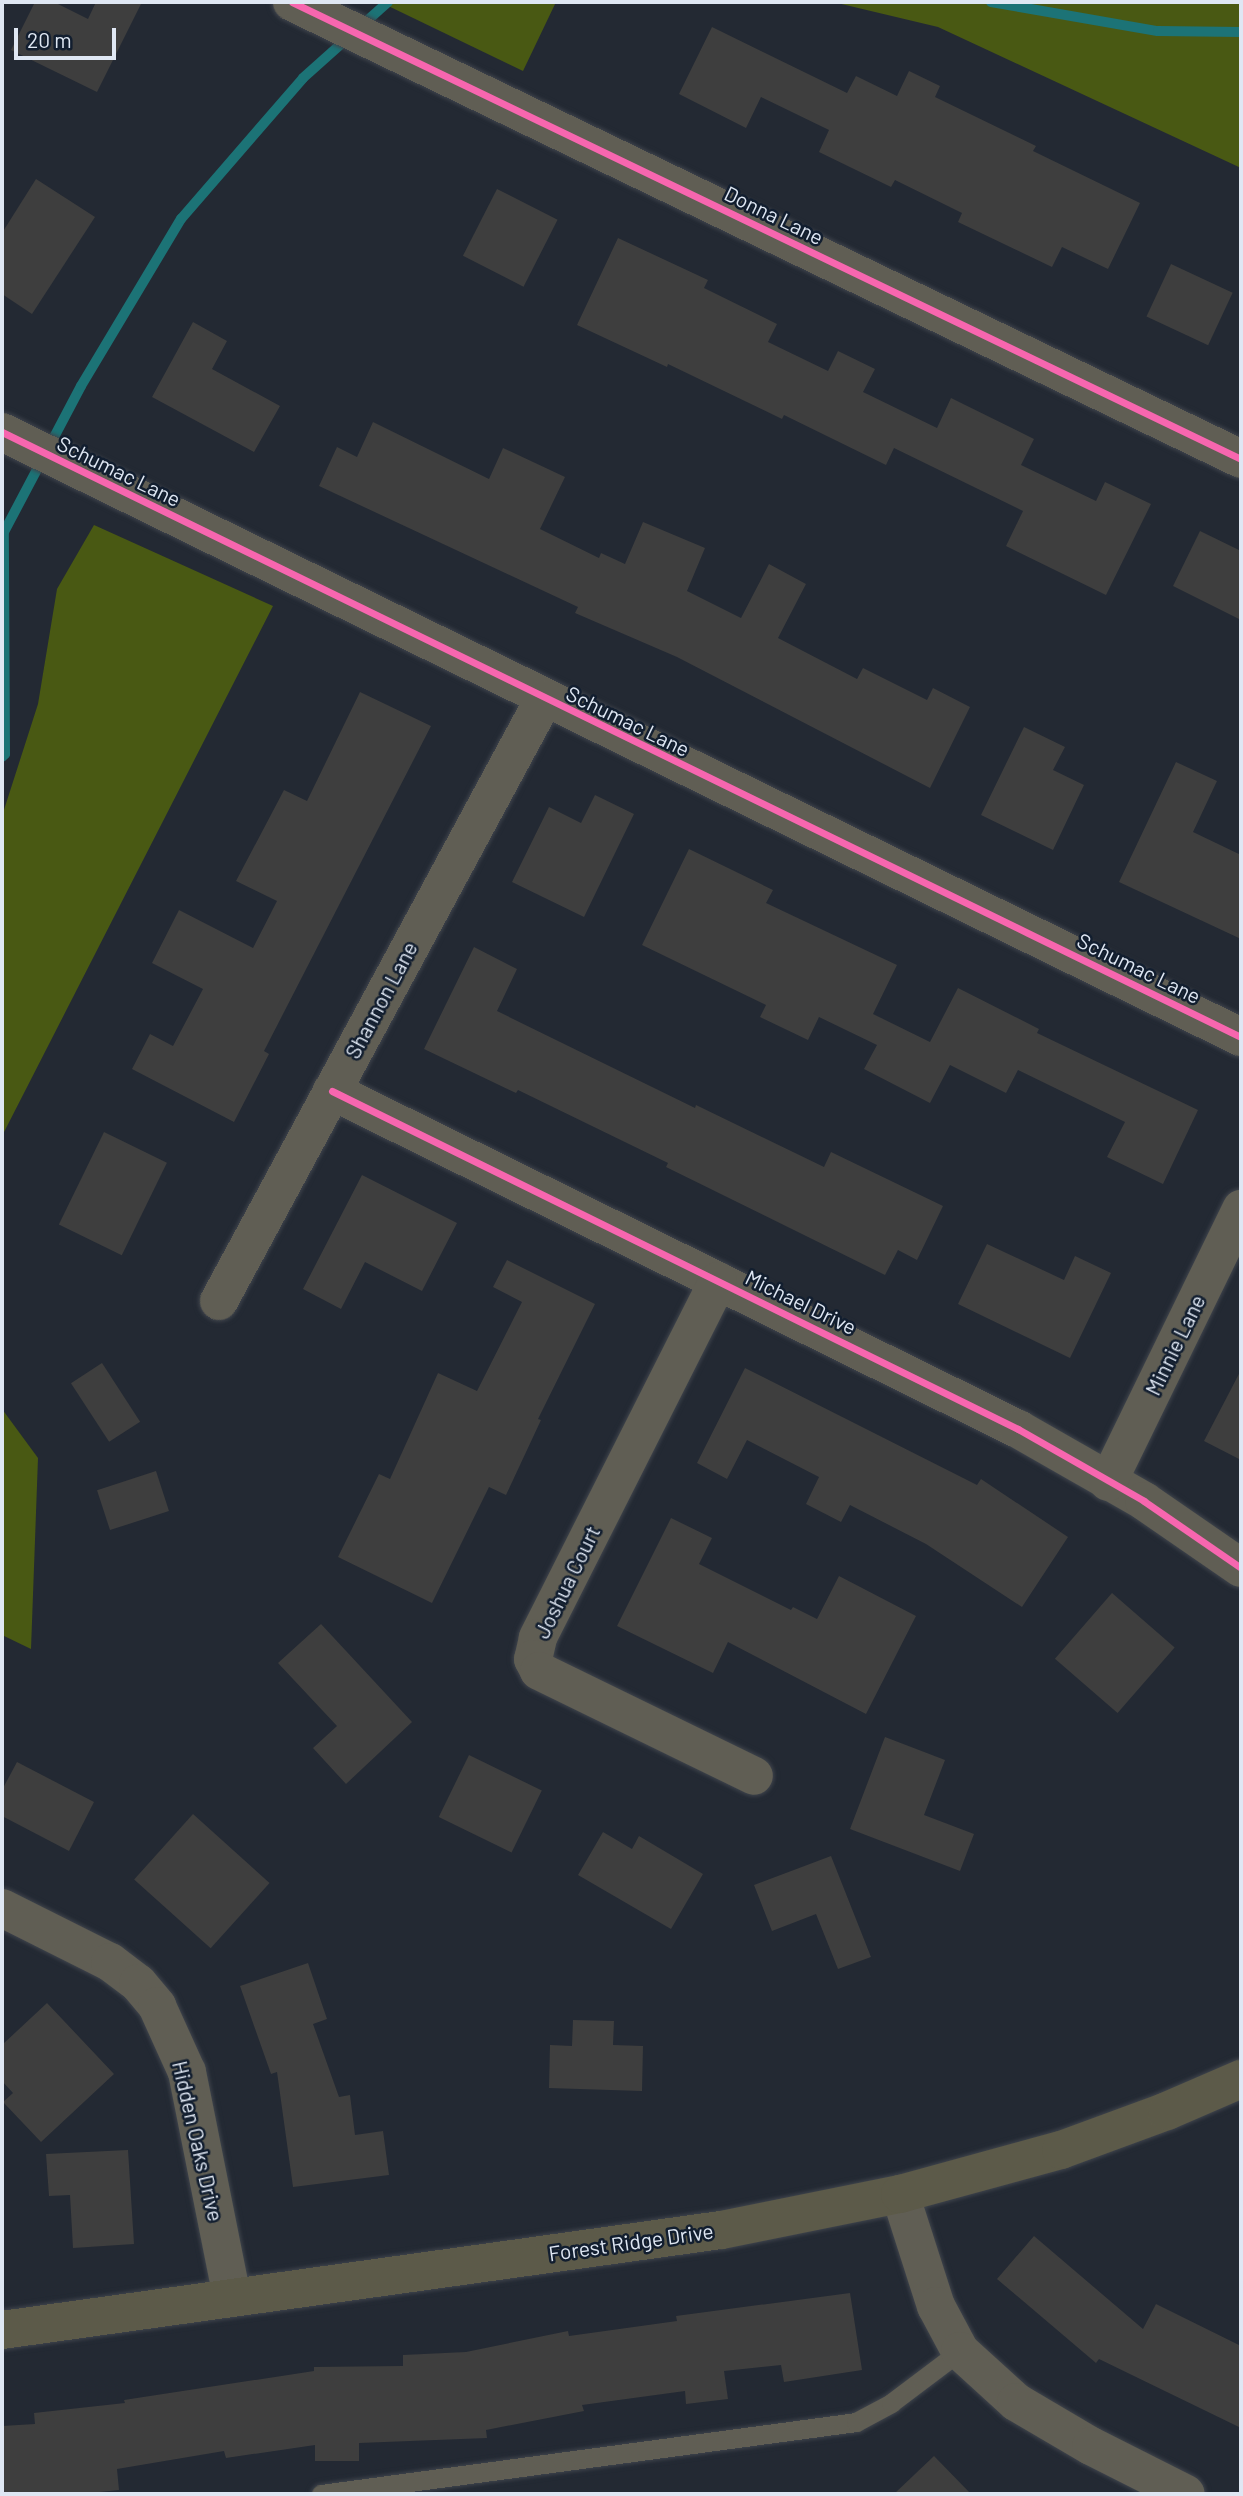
<!DOCTYPE html>
<style>
body{margin:0}
#map{position:relative;width:1243px;height:2496px;overflow:hidden;background:#232933;font-family:Barlow,sans-serif}
div>[style]{position:absolute}
.forest>*{inset:0;background:#495913}
.stream>*{height:10px;margin:-5px;padding:0 5px;transform-origin:5px;border-radius:5px;background:#1c7376}
.building>*{inset:0;background:#3e3e3e;transform-origin:0 0}
.roads{filter:drop-shadow(0 0 2px #3f444c) drop-shadow(0 0 2px #3f444c)}
.service>*{height:19px;margin:-9.5px;padding:0 9.5px;transform-origin:9.5px;border-radius:9.5px;background:#605e54}
.minor>*{height:38px;margin:-19px;padding:0 19px;transform-origin:19px;border-radius:19px;background:#605e54}
.secondary>*{height:38px;margin:-19px;padding:0 19px;transform-origin:19px;border-radius:19px;background:#5c5a49}
.cycleway>*{height:7px;margin:-3.5px;padding:0 3.5px;transform-origin:3.5px;border-radius:3.5px;background:#f766af}
span{translate:-50% -50%;white-space:nowrap;text-align:center;line-height:1.15;-webkit-text-stroke:5px #121e2f;paint-order:stroke}
.street-label{font-size:21px;color:#dfe7f3}
.frame{position:absolute;inset:0;border:4px solid #dfe7f3;pointer-events:none}
.scale{position:absolute;left:14px;top:28px;width:102px;height:32px;box-sizing:border-box;border:4px solid #dfe7f3;border-top:0;padding-left:9px;font-size:21px;line-height:24px;white-space:nowrap;color:#dfe7f3;-webkit-text-stroke:5px #121e2f;paint-order:stroke}
</style>
<div id="map">
<div class="forest">
<i style="clip-path:polygon(380px 2px,556px 2px,523px 71px)"></i>
<i style="clip-path:polygon(833px 2px,1241px 2px,1241px 168px,938px 27px)"></i>
<i style="clip-path:polygon(94px 525px,273px 606px,2px 1136px,2px 816px,38px 704px,57px 589px)"></i>
<i style="clip-path:polygon(2px 1409px,38px 1458px,31px 1649px,2px 1635px)"></i>
</div>
<div class="stream">
<i style="left:991px;top:2px;width:169px;rotate:9.9deg"></i>
<i style="left:1158px;top:31px;width:83px;rotate:0.7deg"></i>
<i style="left:2px;top:757px;width:4px;rotate:-45deg"></i>
<i style="left:5px;top:754px;width:222px;rotate:-90.3deg"></i>
<i style="left:4px;top:532px;width:165px;rotate:-62.2deg"></i>
<i style="left:81px;top:386px;width:195px;rotate:-59.1deg"></i>
<i style="left:181px;top:219px;width:186px;rotate:-49.1deg"></i>
<i style="left:303px;top:78px;width:114px;rotate:-41.8deg"></i>
</div>
<div class="building">
<i style="clip-path:polygon(35px 2px,54px 2px,88px 19px,96px 2px,142px 2px,97px 92px,11px 50px)"></i>
<i style="clip-path:polygon(712px 27px,847px 93px,856px 76px,897px 96px,909px 71px,940px 86px,935px 97px,1036px 146px,1033px 151px,1140px 203px,1108px 269px,1062px 247px,1052px 267px,958px 222px,962px 213px,895px 180px,891px 187px,819px 152px,829px 130px,761px 97px,746px 128px,679px 94px)"></i>
<i style="clip-path:polygon(36px 179px,95px 217px,32px 314px,2px 294px,2px 233px)"></i>
<i style="left:497px;top:189px;width:68px;height:75px;rotate:27deg"></i>
<i style="clip-path:polygon(618px 238px,708px 280px,704px 288px,777px 324px,768px 342px,828px 371px,838px 351px,875px 369px,863px 392px,937px 428px,951px 398px,1034px 439px,1021px 465px,1096px 501px,1105px 482px,1151px 504px,1106px 595px,1006px 546px,1023px 511px,894px 448px,886px 465px,784px 415px,782px 419px,668px 364px,667px 367px,577px 325px)"></i>
<i style="left:1171px;top:264px;width:68px;height:58px;rotate:25deg"></i>
<i style="clip-path:polygon(193px 322px,227px 341px,212px 369px,280px 406px,254px 452px,152px 397px)"></i>
<i style="clip-path:polygon(373px 422px,489px 479px,503px 448px,565px 477px,540px 529px,599px 558px,601px 553px,625px 564px,643px 522px,705px 548px,687px 591px,741px 618px,769px 564px,806px 584px,778px 638px,857px 679px,863px 668px,927px 700px,933px 688px,970px 707px,930px 788px,677px 657px,575px 613px,578px 607px,319px 486px,337px 447px,357px 457px)"></i>
<i style="clip-path:polygon(1200px 531px,1241px 551px,1241px 620px,1173px 586px)"></i>
<i style="clip-path:polygon(360px 692px,431px 726px,264px 1051px,269px 1054px,234px 1122px,132px 1069px,150px 1034px,173px 1046px,203px 989px,152px 963px,179px 910px,253px 948px,277px 901px,236px 881px,284px 790px,307px 801px)"></i>
<i style="clip-path:polygon(1024px 727px,1065px 747px,1053px 770px,1084px 785px,1053px 850px,981px 815px)"></i>
<i style="clip-path:polygon(1176px 762px,1217px 781px,1193px 832px,1241px 855px,1241px 939px,1119px 882px)"></i>
<i style="clip-path:polygon(595px 795px,634px 814px,584px 917px,512px 882px,549px 807px,581px 823px)"></i>
<i style="clip-path:polygon(689px 849px,773px 890px,766px 903px,897px 965px,873px 1014px,930px 1042px,958px 988px,1039px 1029px,1037px 1033px,1198px 1110px,1163px 1184px,1107px 1157px,1125px 1122px,1018px 1070px,1006px 1093px,950px 1065px,930px 1103px,864px 1069px,877px 1045px,819px 1017px,808px 1040px,760px 1017px,766px 1005px,642px 945px)"></i>
<i style="clip-path:polygon(474px 947px,517px 969px,497px 1011px,695px 1108px,696px 1105px,824px 1167px,831px 1152px,943px 1206px,917px 1260px,898px 1250px,885px 1275px,666px 1167px,668px 1163px,518px 1090px,516px 1093px,424px 1049px)"></i>
<i style="left:104px;top:1132px;width:70px;height:103px;rotate:26deg"></i>
<i style="clip-path:polygon(362px 1175px,457px 1223px,422px 1291px,365px 1262px,341px 1309px,303px 1289px)"></i>
<i style="clip-path:polygon(987px 1244px,1064px 1280px,1075px 1256px,1111px 1273px,1070px 1358px,958px 1304px)"></i>
<i style="clip-path:polygon(507px 1260px,595px 1304px,538px 1419px,541px 1420px,506px 1495px,489px 1487px,432px 1603px,338px 1557px,379px 1474px,390px 1479px,438px 1373px,477px 1391px,522px 1302px,493px 1287px)"></i>
<i style="left:102px;top:1363px;width:70px;height:37px;rotate:57deg"></i>
<i style="clip-path:polygon(745px 1368px,977px 1485px,981px 1479px,1068px 1537px,1022px 1607px,926px 1544px,850px 1505px,841px 1522px,806px 1504px,819px 1477px,747px 1440px,727px 1479px,697px 1463px)"></i>
<i style="clip-path:polygon(1241px 1370px,1241px 1460px,1204px 1441px)"></i>
<i style="left:156px;top:1471px;width:42px;height:62px;rotate:72deg"></i>
<i style="clip-path:polygon(671px 1518px,712px 1538px,699px 1564px,791px 1610px,793px 1607px,817px 1619px,839px 1576px,916px 1616px,866px 1714px,728px 1642px,713px 1673px,617px 1626px)"></i>
<i style="left:1112px;top:1593px;width:83px;height:87px;rotate:41deg"></i>
<i style="clip-path:polygon(321px 1624px,412px 1722px,346px 1784px,313px 1748px,337px 1726px,278px 1663px)"></i>
<i style="clip-path:polygon(885px 1737px,945px 1760px,924px 1815px,974px 1834px,960px 1871px,850px 1829px)"></i>
<i style="left:469px;top:1755px;width:81px;height:69px;rotate:26deg"></i>
<i style="clip-path:polygon(17px 1762px,94px 1802px,69px 1851px,2px 1816px,2px 1790px)"></i>
<i style="left:193px;top:1814px;width:103px;height:88px;rotate:42deg"></i>
<i style="clip-path:polygon(603px 1832px,632px 1849px,639px 1836px,703px 1874px,671px 1929px,578px 1875px)"></i>
<i style="clip-path:polygon(831px 1856px,871px 1957px,838px 1969px,816px 1914px,772px 1931px,754px 1885px)"></i>
<i style="clip-path:polygon(308px 1963px,327px 2019px,313px 2024px,339px 2097px,350px 2095px,355px 2135px,383px 2131px,389px 2175px,293px 2187px,277px 2072px,271px 2074px,240px 1986px)"></i>
<i style="clip-path:polygon(47px 2003px,114px 2074px,41px 2142px,3px 2102px,13px 2093px,2px 2081px,2px 2045px)"></i>
<i style="clip-path:polygon(573px 2020px,614px 2021px,613px 2045px,643px 2046px,642px 2091px,549px 2088px,550px 2045px,572px 2046px)"></i>
<i style="clip-path:polygon(128px 2150px,134px 2244px,73px 2248px,70px 2195px,49px 2196px,46px 2154px)"></i>
<i style="clip-path:polygon(1034px 2236px,1143px 2329px,1156px 2304px,1241px 2346px,1241px 2428px,1099px 2359px,1096px 2363px,997px 2279px)"></i>
<i style="clip-path:polygon(850px 2293px,862px 2370px,784px 2382px,781px 2365px,724px 2371px,728px 2399px,686px 2404px,685px 2391px,582px 2405px,584px 2411px,486px 2430px,487px 2438px,359px 2443px,359px 2461px,315px 2461px,315px 2445px,226px 2458px,224px 2451px,117px 2469px,119px 2490px,80px 2494px,2px 2494px,2px 2426px,35px 2424px,34px 2413px,125px 2403px,124px 2400px,314px 2371px,314px 2367px,403px 2366px,403px 2355px,466px 2352px,568px 2331px,569px 2336px,677px 2321px,676px 2316px)"></i>
<i style="clip-path:polygon(934px 2456px,971px 2494px,894px 2494px)"></i>
</div>
<div class="roads">
<div class="service">
<i style="left:321px;top:2494px;width:540px;rotate:-7.66deg"></i>
<i style="left:856px;top:2422px;width:40px;rotate:-28deg"></i>
<i style="left:891px;top:2403px;width:86px;rotate:-37deg"></i>
</div>
<div class="minor">
<i style="left:292px;top:2px;width:1053px;rotate:25.71deg"></i>
<i style="left:2px;top:432px;width:1379px;rotate:26.03deg"></i>
<i style="left:332px;top:1091px;width:765px;rotate:26.23deg"></i>
<i style="left:1018px;top:1429px;width:145px;rotate:29.7deg"></i>
<i style="left:1144px;top:1501px;width:118px;rotate:34.6deg"></i>
<i style="left:718px;top:1281px;width:400px;rotate:116.8deg"></i>
<i style="left:538px;top:1638px;width:22px;rotate:103deg"></i>
<i style="left:533px;top:1659px;width:13px;rotate:63deg"></i>
<i style="left:539px;top:1671px;width:239px;rotate:26deg"></i>
<i style="left:219px;top:1301px;width:684px;rotate:-61.64deg"></i>
<i style="left:1108px;top:1482px;width:304px;rotate:-64deg"></i>
<i style="left:2px;top:1908px;width:121px;rotate:26.6deg"></i>
<i style="left:110px;top:1962px;width:35px;rotate:37deg"></i>
<i style="left:138px;top:1983px;width:30px;rotate:50deg"></i>
<i style="left:157px;top:2006px;width:72px;rotate:65.6deg"></i>
<i style="left:187px;top:2072px;width:229px;rotate:78.7deg"></i>
<i style="left:900px;top:2194px;width:118px;rotate:72.2deg"></i>
<i style="left:936px;top:2306px;width:51px;rotate:61.9deg"></i>
<i style="left:960px;top:2351px;width:76px;rotate:42.3deg"></i>
<i style="left:1016px;top:2402px;width:87px;rotate:30.4deg"></i>
<i style="left:1091px;top:2446px;width:106px;rotate:26.8deg"></i>
</div>
<div class="secondary">
<i style="left:2px;top:2330px;width:726px;rotate:-7.92deg"></i>
<i style="left:721px;top:2230px;width:183px;rotate:-11.4deg"></i>
<i style="left:900px;top:2194px;width:167px;rotate:-15.3deg"></i>
<i style="left:1061px;top:2150px;width:113px;rotate:-20.2deg"></i>
<i style="left:1167px;top:2111px;width:81px;rotate:-23.4deg"></i>
</div>
</div>
<div class="cycleway">
<i style="left:292px;top:2px;width:1053px;rotate:25.71deg"></i>
<i style="left:2px;top:432px;width:1379px;rotate:26.03deg"></i>
<i style="left:332px;top:1091px;width:765px;rotate:26.23deg"></i>
<i style="left:1018px;top:1429px;width:145px;rotate:29.7deg"></i>
<i style="left:1144px;top:1501px;width:118px;rotate:34.6deg"></i>
</div>
<div class="street-label">
<span style="left:774px;top:215px;rotate:26deg">Donna Lane</span>
<span style="left:119px;top:471px;rotate:26deg">Schumac Lane</span>
<span style="left:628px;top:721px;rotate:26deg">Schumac Lane</span>
<span style="left:1139px;top:968px;rotate:26deg">Schumac Lane</span>
<span style="left:381px;top:1000px;rotate:-62deg">Shannon Lane</span>
<span style="left:801px;top:1302px;rotate:26deg">Michael Drive</span>
<span style="left:1175px;top:1345px;rotate:-64deg">Minnie Lane</span>
<span style="left:567px;top:1582px;rotate:-64deg">Joshua Court</span>
<span style="left:198px;top:2141px;rotate:77deg">Hidden Oaks Drive</span>
<span style="left:631px;top:2242px;rotate:-8deg">Forest Ridge Drive</span>
</div>
<div class="frame"></div>
<div class="scale">20 m</div>
</div>
